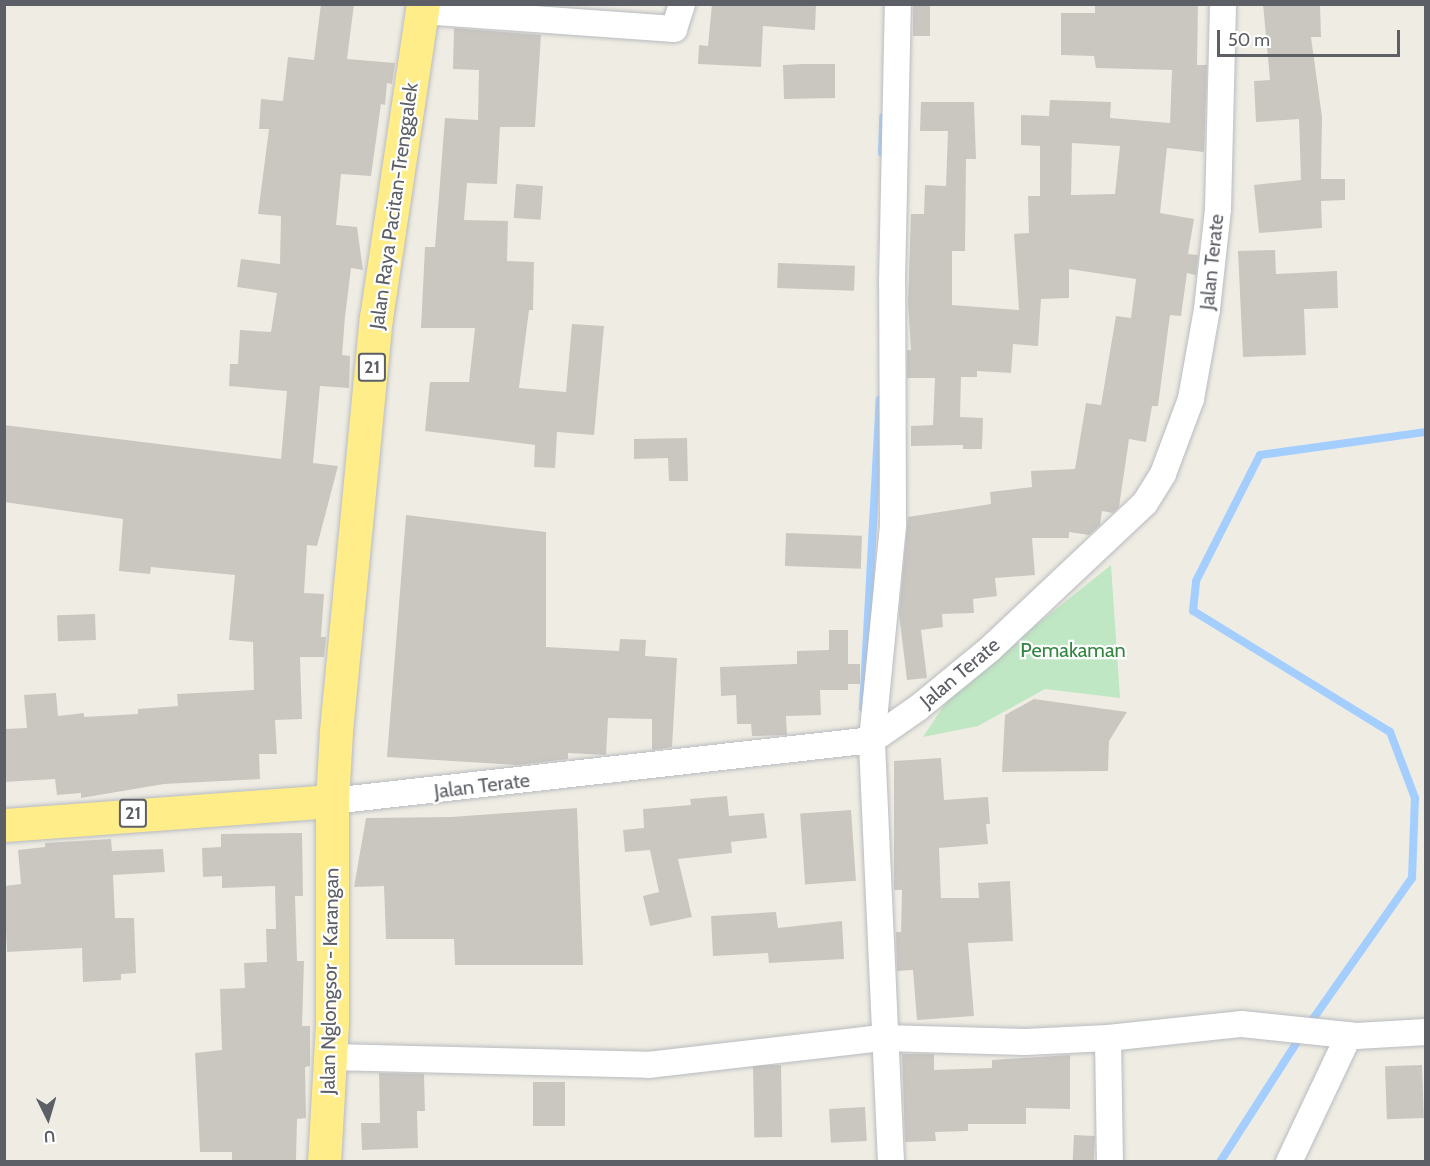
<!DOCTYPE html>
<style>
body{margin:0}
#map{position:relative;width:1430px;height:1166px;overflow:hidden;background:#efede3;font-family:Cabin,sans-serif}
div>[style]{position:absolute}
.green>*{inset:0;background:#bfe7c3}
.stream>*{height:8px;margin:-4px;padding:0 4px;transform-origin:4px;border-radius:4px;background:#a3ceff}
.building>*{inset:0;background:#cac7c1;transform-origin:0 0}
.roads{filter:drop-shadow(0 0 2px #b9bbc0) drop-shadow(0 0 2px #b9bbc0)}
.street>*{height:26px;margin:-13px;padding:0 13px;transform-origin:13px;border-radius:13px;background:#fff}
.highway>*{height:33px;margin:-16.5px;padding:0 16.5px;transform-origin:16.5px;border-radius:16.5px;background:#ffed8a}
span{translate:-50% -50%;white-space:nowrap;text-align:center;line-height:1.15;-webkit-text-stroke:4.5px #fff;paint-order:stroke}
.shield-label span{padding:2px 4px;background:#fff;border:2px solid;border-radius:4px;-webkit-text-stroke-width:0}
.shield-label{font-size:18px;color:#5c5f65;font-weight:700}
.street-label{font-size:20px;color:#5c5f65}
.park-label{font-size:20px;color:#32853f}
.frame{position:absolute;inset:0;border:6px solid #5c5f65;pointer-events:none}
.north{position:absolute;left:18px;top:1088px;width:60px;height:60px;-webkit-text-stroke:4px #fff;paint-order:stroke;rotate:175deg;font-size:16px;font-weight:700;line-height:24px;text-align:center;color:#5c5f65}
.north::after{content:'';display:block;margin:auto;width:21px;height:27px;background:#5c5f65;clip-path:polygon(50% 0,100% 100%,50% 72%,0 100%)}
.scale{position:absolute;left:1217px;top:30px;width:183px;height:27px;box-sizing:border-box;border:3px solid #5c5f65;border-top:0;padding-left:8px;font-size:18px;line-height:21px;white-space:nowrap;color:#5c5f65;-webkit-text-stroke:4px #fff;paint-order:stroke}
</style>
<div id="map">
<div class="green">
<i style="clip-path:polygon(1111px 565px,1120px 698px,1045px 689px,978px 726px,923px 737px,953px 692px)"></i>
</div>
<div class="stream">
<i style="left:882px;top:153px;width:36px;rotate:-88deg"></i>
<i style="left:863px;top:708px;width:309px;rotate:-86.9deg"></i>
<i style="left:1308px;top:1026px;width:181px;rotate:-54.9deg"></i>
<i style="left:1412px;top:878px;width:80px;rotate:-87.9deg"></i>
<i style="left:1415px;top:798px;width:71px;rotate:-110.7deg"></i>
<i style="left:1390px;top:732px;width:231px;rotate:-148.4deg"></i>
<i style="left:1193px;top:611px;width:30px;rotate:-84deg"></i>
<i style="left:1196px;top:581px;width:141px;rotate:-63.1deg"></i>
<i style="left:1260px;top:455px;width:168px;rotate:-7.9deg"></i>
<i style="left:1220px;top:1162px;width:150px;rotate:-57.3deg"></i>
</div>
<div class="building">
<i style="clip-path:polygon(321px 4px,354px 4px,347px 59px,395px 63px,392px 84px,387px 83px,385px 105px,381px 104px,371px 176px,341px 174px,336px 225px,357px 227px,363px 270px,351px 268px,345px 317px,342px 355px,350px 356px,349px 388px,320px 386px,313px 463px,338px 466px,317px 546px,307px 545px,304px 593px,324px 594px,321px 637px,326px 637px,324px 657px,300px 657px,302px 719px,275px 720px,277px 754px,259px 754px,260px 779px,164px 784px,81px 798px,81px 793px,57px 795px,55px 779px,4px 782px,4px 729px,27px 728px,24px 695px,56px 693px,58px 716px,84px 713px,84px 717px,138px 714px,138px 709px,178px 706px,177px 694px,254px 690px,253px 642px,229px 640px,235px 575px,151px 567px,150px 574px,119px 571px,123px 519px,4px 502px,4px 425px,281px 459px,287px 391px,229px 386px,230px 364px,238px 364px,240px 330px,271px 332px,277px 293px,237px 287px,241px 259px,280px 264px,281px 216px,258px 214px,269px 129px,259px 129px,261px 99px,283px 101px,288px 57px,314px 60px)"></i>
<i style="clip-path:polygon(712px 4px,816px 4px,815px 30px,763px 26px,761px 67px,698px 64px,699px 45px,708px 46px)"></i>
<i style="clip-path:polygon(evenodd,1198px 4px,1197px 65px,1207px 65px,1204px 152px,1167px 148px,1160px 213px,1194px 219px,1188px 254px,1198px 255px,1196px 275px,1187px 273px,1181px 316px,1170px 315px,1158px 406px,1152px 406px,1146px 442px,1129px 439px,1119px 507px,1113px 513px,1102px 511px,1100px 525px,1089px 535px,1069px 532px,1069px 538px,1032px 538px,1035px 575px,995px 578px,997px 596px,973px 599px,974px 613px,942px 614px,943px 627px,921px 630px,927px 678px,907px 680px,899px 614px,908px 517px,991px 504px,990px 492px,1032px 487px,1031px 471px,1075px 469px,1086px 403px,1101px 405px,1116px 316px,1131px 318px,1136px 279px,1069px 269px,1069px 298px,1041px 299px,1038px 346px,1013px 344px,1011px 373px,977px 371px,977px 377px,961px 377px,960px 417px,983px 418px,982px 449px,963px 449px,963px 445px,911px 446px,911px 426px,933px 425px,935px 378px,907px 378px,907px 350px,911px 350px,908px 302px,911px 214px,924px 214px,925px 185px,946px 186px,948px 131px,920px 131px,921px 102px,974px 102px,976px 159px,966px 159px,965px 251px,952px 251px,952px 305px,1019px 310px,1014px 234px,1029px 233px,1028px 196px,1040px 196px,1040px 146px,1021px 145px,1021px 115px,1049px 116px,1050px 100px,1111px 102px,1110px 118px,1170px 123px,1172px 70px,1096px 68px,1094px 56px,1061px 55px,1061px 13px,1095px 13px,1095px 5px,1198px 4px,1072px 143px,1120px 146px,1115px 194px,1071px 195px,1072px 143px)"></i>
<i style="clip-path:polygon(1263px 4px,1320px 4px,1321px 37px,1311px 37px,1322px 117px,1321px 179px,1345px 179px,1345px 200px,1321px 201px,1322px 228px,1259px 233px,1254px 185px,1301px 180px,1299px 119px,1256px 122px,1254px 81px,1270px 80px)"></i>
<i style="left:913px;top:6px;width:17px;height:30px"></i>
<i style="clip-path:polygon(454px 28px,541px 35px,535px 127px,500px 127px,497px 184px,467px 183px,464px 220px,508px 221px,507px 261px,534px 262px,533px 310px,529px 310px,519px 388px,566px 392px,572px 324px,604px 326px,594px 435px,557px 432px,555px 468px,534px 467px,535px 445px,425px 431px,430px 382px,469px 382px,475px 328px,421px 328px,425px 247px,435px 247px,445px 118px,478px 120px,479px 70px,453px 69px)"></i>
<i style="clip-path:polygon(803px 64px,835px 64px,835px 98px,784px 99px,783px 65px)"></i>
<i style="left:516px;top:184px;width:27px;height:34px;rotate:4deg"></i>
<i style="clip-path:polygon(1275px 250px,1276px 274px,1337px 271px,1338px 308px,1304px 309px,1306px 355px,1243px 357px,1238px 251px)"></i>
<i style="left:778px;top:263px;width:77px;height:25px;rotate:2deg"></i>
<i style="clip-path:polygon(687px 438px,688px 481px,669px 481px,668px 458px,634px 459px,634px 439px)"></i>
<i style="clip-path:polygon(406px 515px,546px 532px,546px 647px,619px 651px,620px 639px,646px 640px,645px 656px,677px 658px,672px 747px,652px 750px,652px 719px,608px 718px,606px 755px,568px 753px,568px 759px,518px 765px,387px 757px)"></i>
<i style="left:786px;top:533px;width:76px;height:33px;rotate:2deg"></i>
<i style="left:95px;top:614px;width:26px;height:38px;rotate:88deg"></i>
<i style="clip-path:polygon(829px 630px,848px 630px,848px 664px,860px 664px,860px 684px,848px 684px,848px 690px,820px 690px,821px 715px,786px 716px,787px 735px,752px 736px,751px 724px,737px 724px,736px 695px,721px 696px,720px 667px,797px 664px,797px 651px,829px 650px)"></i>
<i style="clip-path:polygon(1034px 699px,1127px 712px,1109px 741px,1108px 771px,1002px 772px,1005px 715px)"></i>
<i style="clip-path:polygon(941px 758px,944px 800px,988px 797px,990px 824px,986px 824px,988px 844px,939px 848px,941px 898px,979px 898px,978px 883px,1010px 881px,1013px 941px,968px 943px,974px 1016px,917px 1020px,913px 970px,897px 971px,896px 932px,901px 932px,902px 890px,894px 890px,894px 761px)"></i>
<i style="clip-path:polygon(727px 796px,729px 816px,764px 813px,767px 838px,731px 842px,732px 853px,678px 859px,692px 917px,650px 926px,643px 896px,659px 892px,650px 850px,625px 852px,623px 830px,644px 828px,643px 809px,691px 805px,690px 799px)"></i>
<i style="clip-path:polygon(577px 808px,583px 965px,455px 965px,454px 939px,386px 939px,384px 886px,354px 887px,366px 818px,451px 817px)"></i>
<i style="left:851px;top:810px;width:71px;height:51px;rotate:86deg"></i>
<i style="clip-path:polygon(302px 833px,303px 896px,295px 896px,297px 961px,304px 961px,302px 1026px,310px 1026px,310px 1066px,305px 1067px,306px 1118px,297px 1119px,296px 1161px,232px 1161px,232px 1152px,200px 1152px,195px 1053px,222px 1050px,220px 989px,245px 988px,244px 963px,267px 962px,266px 929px,276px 929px,275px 886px,222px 888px,222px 876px,203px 877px,202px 848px,221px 847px,221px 834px)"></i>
<i style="clip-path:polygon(111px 839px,112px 851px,163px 849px,165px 872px,113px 875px,115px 918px,134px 918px,136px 973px,121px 974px,121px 980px,83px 982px,82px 948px,7px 952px,4px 886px,21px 884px,18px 850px,45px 847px,45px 843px)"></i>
<i style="clip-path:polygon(776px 912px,778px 928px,842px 921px,844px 959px,769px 963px,768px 953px,713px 956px,711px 916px)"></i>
<i style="clip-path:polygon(902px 1054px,934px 1054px,934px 1070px,992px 1068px,992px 1060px,1070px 1055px,1070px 1109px,1026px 1108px,1026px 1124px,968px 1124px,968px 1131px,935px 1132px,936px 1141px,905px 1142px)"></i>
<i style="left:781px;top:1065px;width:72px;height:28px;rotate:89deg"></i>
<i style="left:1422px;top:1065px;width:53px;height:37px;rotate:88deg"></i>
<i style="clip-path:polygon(379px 1073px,424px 1074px,425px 1111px,417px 1111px,418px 1148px,362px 1150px,361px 1123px,380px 1123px)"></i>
<i style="left:533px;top:1082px;width:32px;height:44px"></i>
<i style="left:865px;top:1107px;width:34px;height:36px;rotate:87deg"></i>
<i style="left:1074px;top:1135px;width:21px;height:26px;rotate:3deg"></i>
</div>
<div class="roads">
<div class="street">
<i style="left:422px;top:11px;width:253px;rotate:4.1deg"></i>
<i style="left:674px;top:29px;width:26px;rotate:-72deg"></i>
<i style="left:332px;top:801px;width:543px;rotate:-6.44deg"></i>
<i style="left:872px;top:740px;width:56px;rotate:-34.8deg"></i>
<i style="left:918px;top:708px;width:93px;rotate:-39.3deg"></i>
<i style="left:990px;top:649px;width:213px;rotate:-43.3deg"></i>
<i style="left:1145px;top:503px;width:34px;rotate:-58deg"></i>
<i style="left:1163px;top:474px;width:80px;rotate:-69.5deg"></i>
<i style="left:1191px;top:399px;width:91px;rotate:-79.9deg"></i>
<i style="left:1207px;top:309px;width:101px;rotate:-83.7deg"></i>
<i style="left:1218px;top:209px;width:205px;rotate:-88.6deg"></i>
<i style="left:1108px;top:1038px;width:124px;rotate:89.1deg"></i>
<i style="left:331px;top:1057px;width:317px;rotate:1.4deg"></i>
<i style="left:648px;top:1065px;width:237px;rotate:-6.6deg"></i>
<i style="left:883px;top:1038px;width:142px;rotate:1.6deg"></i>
<i style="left:1025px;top:1042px;width:83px;rotate:-2.8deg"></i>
<i style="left:1108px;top:1038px;width:135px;rotate:-6deg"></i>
<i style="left:1242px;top:1024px;width:115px;rotate:6deg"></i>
<i style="left:1356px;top:1036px;width:70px;rotate:-3.3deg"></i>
<i style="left:891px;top:1162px;width:422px;rotate:-92.6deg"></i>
<i style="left:872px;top:740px;width:217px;rotate:-84.4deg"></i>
<i style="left:893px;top:524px;width:241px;rotate:-90.2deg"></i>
<i style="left:892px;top:283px;width:279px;rotate:-88.8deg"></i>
<i style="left:1289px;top:1162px;width:140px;rotate:-64.7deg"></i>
</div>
<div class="highway">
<i style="left:4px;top:825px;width:329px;rotate:-4.2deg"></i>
<i style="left:324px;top:1162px;width:139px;rotate:-86.7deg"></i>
<i style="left:332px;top:1023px;width:222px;rotate:-90deg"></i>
<i style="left:332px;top:801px;width:70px;rotate:-86.7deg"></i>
<i style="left:336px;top:731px;width:415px;rotate:-84.5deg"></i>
<i style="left:376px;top:318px;width:317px;rotate:-81.5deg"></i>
</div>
</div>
<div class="shield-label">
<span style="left:372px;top:367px">21</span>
<span style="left:133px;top:813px">21</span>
</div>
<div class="street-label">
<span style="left:394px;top:206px;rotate:-82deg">Jalan Raya Pacitan-Trenggalek</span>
<span style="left:1212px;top:262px;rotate:-84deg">Jalan Terate</span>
<span style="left:960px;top:673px;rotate:-40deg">Jalan Terate</span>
<span style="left:482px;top:786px;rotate:-7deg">Jalan Terate</span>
<span style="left:330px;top:981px;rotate:-89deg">Jalan Nglongsor - Karangan</span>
</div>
<div class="park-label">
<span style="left:1073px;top:650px">Pemakaman</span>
</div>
<div class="frame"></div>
<div class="north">U</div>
<div class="scale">50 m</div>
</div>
